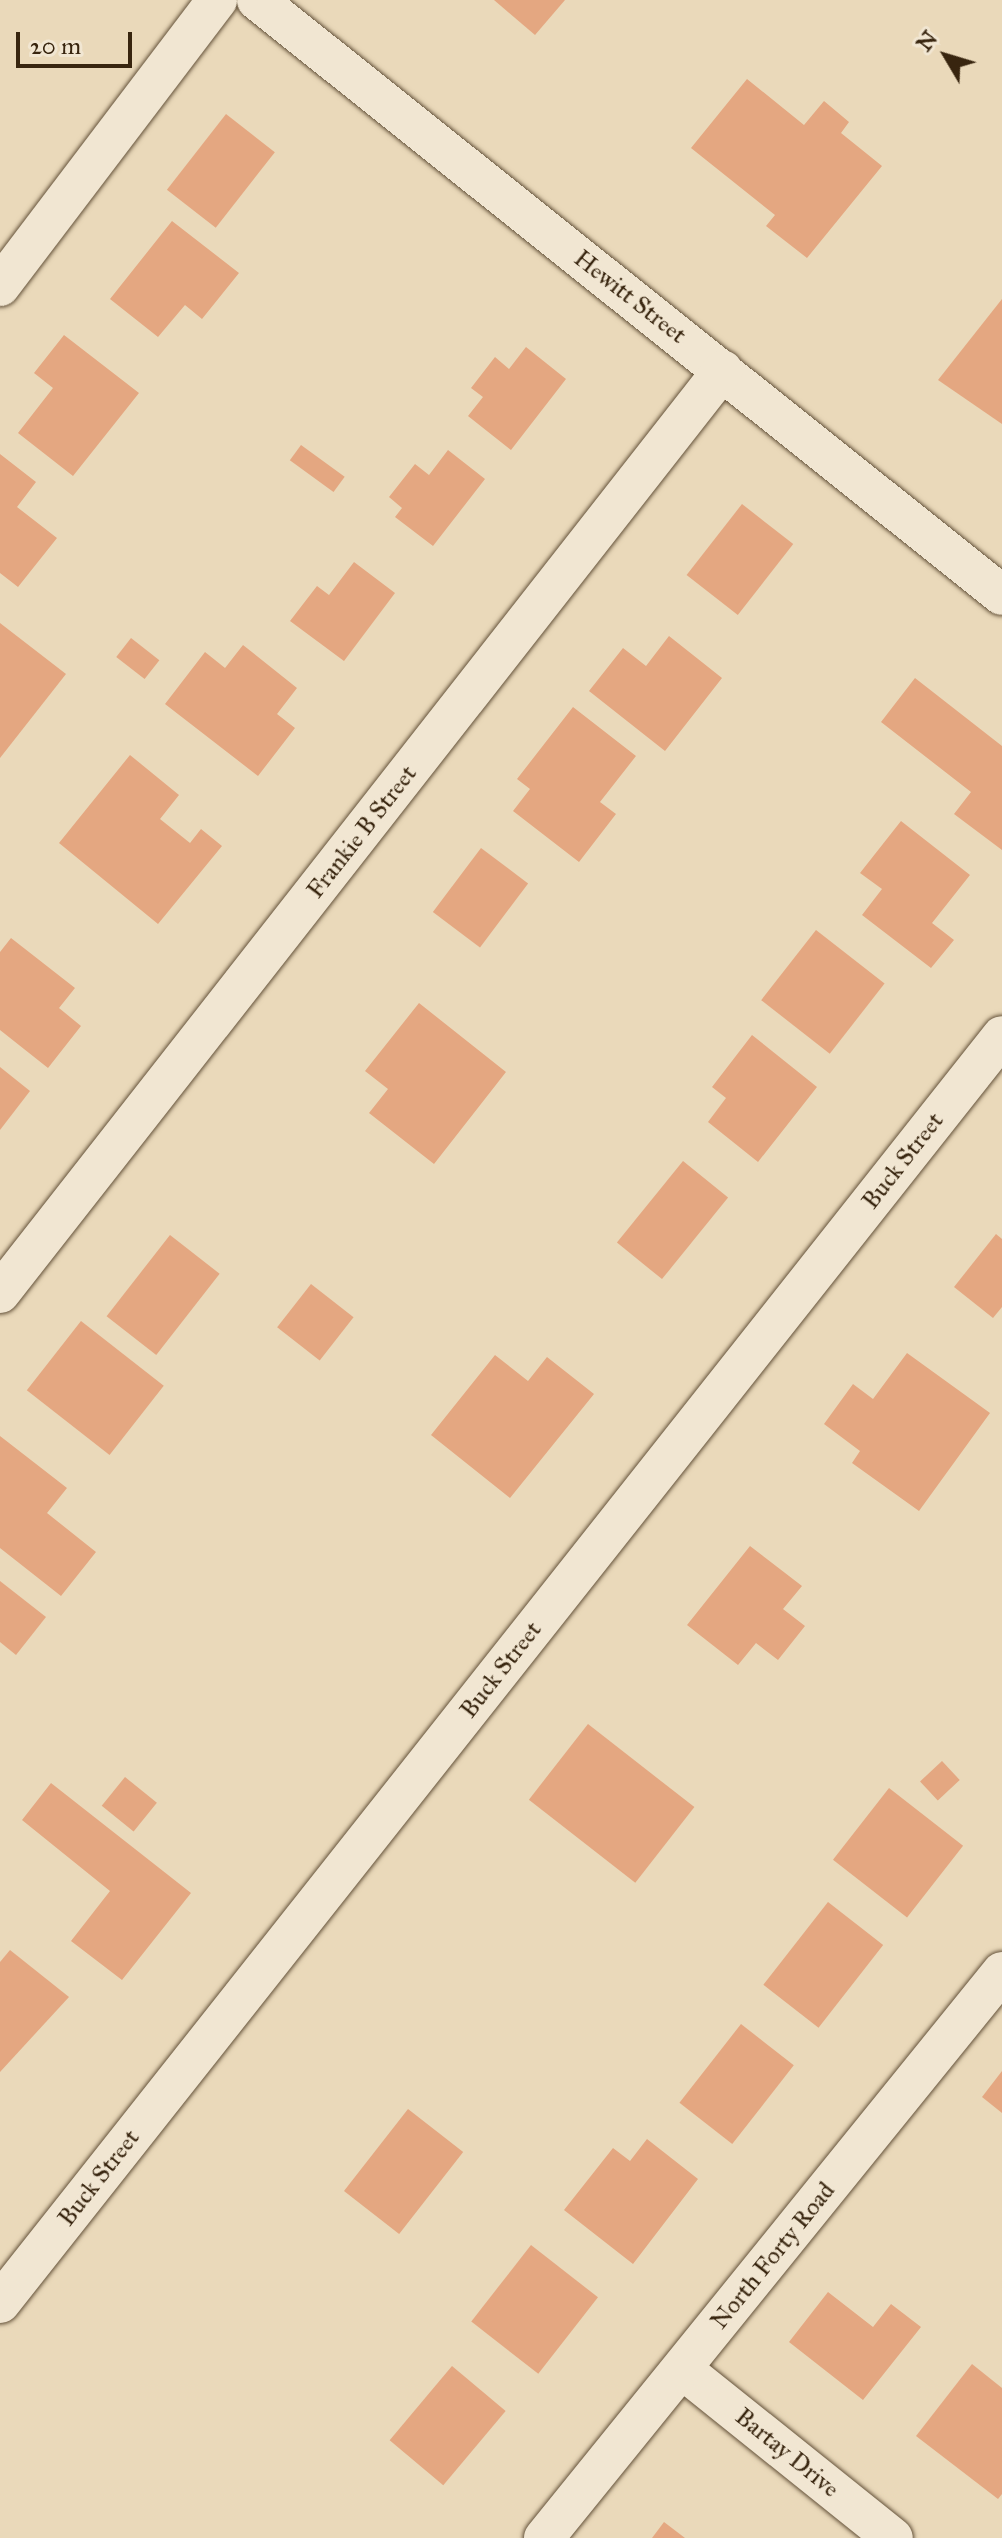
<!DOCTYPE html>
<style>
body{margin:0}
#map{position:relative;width:1002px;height:2538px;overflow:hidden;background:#ead9ba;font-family:"IM FELL Great Primer",serif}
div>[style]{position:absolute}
.building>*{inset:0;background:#e4a781;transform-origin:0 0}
.roads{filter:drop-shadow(0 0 2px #64523a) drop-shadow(0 0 2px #64523a)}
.minor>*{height:40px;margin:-20px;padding:0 20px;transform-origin:20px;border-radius:20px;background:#f1e6d2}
span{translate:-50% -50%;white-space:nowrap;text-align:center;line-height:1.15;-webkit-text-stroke:6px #f1e6d2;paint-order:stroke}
.street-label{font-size:24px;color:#38250f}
.north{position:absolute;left:906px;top:16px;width:80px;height:80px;-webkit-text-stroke:6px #f1e6d2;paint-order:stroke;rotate:308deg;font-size:22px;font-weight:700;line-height:32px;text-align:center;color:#38250f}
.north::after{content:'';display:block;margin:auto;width:28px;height:36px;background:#38250f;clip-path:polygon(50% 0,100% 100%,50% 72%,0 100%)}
.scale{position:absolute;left:16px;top:32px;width:116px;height:36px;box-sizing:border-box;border:4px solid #38250f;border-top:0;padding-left:10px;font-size:24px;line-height:28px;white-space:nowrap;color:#38250f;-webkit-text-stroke:6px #f1e6d2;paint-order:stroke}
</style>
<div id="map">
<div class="building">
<i style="clip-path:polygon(494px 0,565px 0,535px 35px)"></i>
<i style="clip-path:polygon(747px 79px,804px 125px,824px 101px,849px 122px,841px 133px,882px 166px,807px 258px,766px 226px,775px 215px,691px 148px)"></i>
<i style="left:226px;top:114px;width:62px;height:96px;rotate:38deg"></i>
<i style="clip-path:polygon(172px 221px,239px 273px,202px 319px,185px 305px,158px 337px,110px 299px)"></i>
<i style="clip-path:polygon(1002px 299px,1002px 424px,938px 380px)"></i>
<i style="clip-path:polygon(64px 335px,139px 393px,73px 476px,18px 433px,53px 388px,34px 373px)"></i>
<i style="clip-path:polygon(526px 347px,566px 379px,511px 450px,468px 416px,483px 397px,471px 388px,495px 357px,509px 369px)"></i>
<i style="left:301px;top:445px;width:54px;height:19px;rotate:36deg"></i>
<i style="clip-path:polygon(448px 450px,485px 479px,433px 546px,395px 517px,402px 508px,389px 497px,415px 464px,429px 475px)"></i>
<i style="clip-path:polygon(0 454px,36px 482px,17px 507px,57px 538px,18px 587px,0 573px)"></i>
<i style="left:742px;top:504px;width:65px;height:90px;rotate:38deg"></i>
<i style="clip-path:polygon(354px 562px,395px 593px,344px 661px,290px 621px,317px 586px,329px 595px)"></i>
<i style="clip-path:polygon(0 623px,66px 674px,0 758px)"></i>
<i style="clip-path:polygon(669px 636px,722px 678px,665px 751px,589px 691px,623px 648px,646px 666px)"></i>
<i style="left:131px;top:638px;width:36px;height:24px;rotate:38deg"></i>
<i style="clip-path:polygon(243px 645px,297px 688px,277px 714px,295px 728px,258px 776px,165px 704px,205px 652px,225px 668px)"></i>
<i style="clip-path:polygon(915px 678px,1002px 746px,1002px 850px,954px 814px,971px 792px,881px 722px)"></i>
<i style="clip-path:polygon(573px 707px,636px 756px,600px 802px,616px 814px,579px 862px,513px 811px,530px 789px,517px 779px)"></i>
<i style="clip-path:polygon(130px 755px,179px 795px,160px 819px,190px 843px,201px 829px,222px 846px,158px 924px,59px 843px)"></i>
<i style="clip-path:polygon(901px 821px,970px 875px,932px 923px,954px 940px,931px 968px,862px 915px,882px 889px,860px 873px)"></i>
<i style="left:481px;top:848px;width:59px;height:80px;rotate:37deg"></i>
<i style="left:816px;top:930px;width:87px;height:89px;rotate:38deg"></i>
<i style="clip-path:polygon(11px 938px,75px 988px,59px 1008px,81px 1026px,48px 1068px,0 1030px,0 952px)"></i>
<i style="clip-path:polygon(419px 1003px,506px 1072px,434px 1164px,369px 1113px,388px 1089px,365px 1071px)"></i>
<i style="clip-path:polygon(752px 1035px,817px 1087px,758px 1162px,708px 1122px,726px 1098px,712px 1087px)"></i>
<i style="clip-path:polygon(0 1067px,30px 1091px,0 1130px)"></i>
<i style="left:683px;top:1161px;width:58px;height:105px;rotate:39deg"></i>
<i style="clip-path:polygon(996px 1234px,1002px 1239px,1002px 1307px,993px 1318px,954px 1287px)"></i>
<i style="left:170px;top:1235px;width:63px;height:103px;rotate:38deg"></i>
<i style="left:311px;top:1284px;width:54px;height:55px;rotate:38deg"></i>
<i style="left:81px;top:1321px;width:105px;height:88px;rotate:38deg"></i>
<i style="clip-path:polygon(907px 1353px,990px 1413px,919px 1511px,852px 1463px,860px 1451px,824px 1424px,853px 1384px,873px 1399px)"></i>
<i style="clip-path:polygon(495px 1355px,528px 1381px,547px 1357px,594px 1394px,510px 1498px,431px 1435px)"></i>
<i style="clip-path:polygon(0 1436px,67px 1488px,47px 1513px,96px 1552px,61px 1596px,0 1548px)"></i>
<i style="clip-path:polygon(750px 1546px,802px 1586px,783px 1609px,805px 1626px,778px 1660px,756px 1643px,738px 1665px,687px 1625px)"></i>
<i style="clip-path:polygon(0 1581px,46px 1617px,16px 1655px,0 1642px)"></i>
<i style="left:588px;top:1724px;width:135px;height:96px;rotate:38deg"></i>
<i style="left:942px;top:1761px;width:26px;height:30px;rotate:47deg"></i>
<i style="left:125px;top:1777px;width:41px;height:37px;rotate:39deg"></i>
<i style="clip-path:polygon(51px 1783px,191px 1893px,122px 1980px,71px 1941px,110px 1891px,22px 1820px)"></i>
<i style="left:889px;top:1788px;width:94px;height:91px;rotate:38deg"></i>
<i style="left:828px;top:1902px;width:70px;height:105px;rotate:38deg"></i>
<i style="clip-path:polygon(10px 1950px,69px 1997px,0 2072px,0 1962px)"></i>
<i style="left:741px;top:2024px;width:67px;height:100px;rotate:38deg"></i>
<i style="clip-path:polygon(1002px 2071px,1002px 2113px,982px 2097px)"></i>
<i style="left:408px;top:2109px;width:70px;height:104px;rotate:38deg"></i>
<i style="clip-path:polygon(647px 2139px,698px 2179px,633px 2264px,564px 2210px,613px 2148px,630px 2161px)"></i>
<i style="left:531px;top:2245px;width:85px;height:97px;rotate:38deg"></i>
<i style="clip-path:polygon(828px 2292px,873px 2327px,891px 2304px,921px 2327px,863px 2400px,789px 2342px)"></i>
<i style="clip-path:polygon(972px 2364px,1002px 2388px,1002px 2494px,998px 2499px,916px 2436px)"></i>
<i style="left:452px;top:2366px;width:70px;height:97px;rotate:40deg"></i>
<i style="clip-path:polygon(664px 2522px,685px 2538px,652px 2538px)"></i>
</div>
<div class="roads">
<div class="minor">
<i style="left:257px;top:0;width:953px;rotate:38.61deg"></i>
<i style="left:0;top:286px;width:359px;rotate:-52.8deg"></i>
<i style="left:0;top:1293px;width:1172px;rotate:-51.93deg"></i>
<i style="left:0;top:2303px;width:1615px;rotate:-51.66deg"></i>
<i style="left:682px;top:2369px;width:270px;rotate:38.7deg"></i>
<i style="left:544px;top:2538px;width:728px;rotate:-51.02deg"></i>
</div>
</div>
<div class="street-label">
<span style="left:630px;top:297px;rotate:38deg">Hewitt Street</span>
<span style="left:362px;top:832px;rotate:-52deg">Frankie B Street</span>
<span style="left:903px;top:1161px;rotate:-52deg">Buck Street</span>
<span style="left:501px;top:1670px;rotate:-52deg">Buck Street</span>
<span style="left:99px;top:2178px;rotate:-52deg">Buck Street</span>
<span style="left:773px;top:2256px;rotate:-51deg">North Forty Road</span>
<span style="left:787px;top:2453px;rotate:39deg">Bartay Drive</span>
</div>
<div class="north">N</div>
<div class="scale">20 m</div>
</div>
